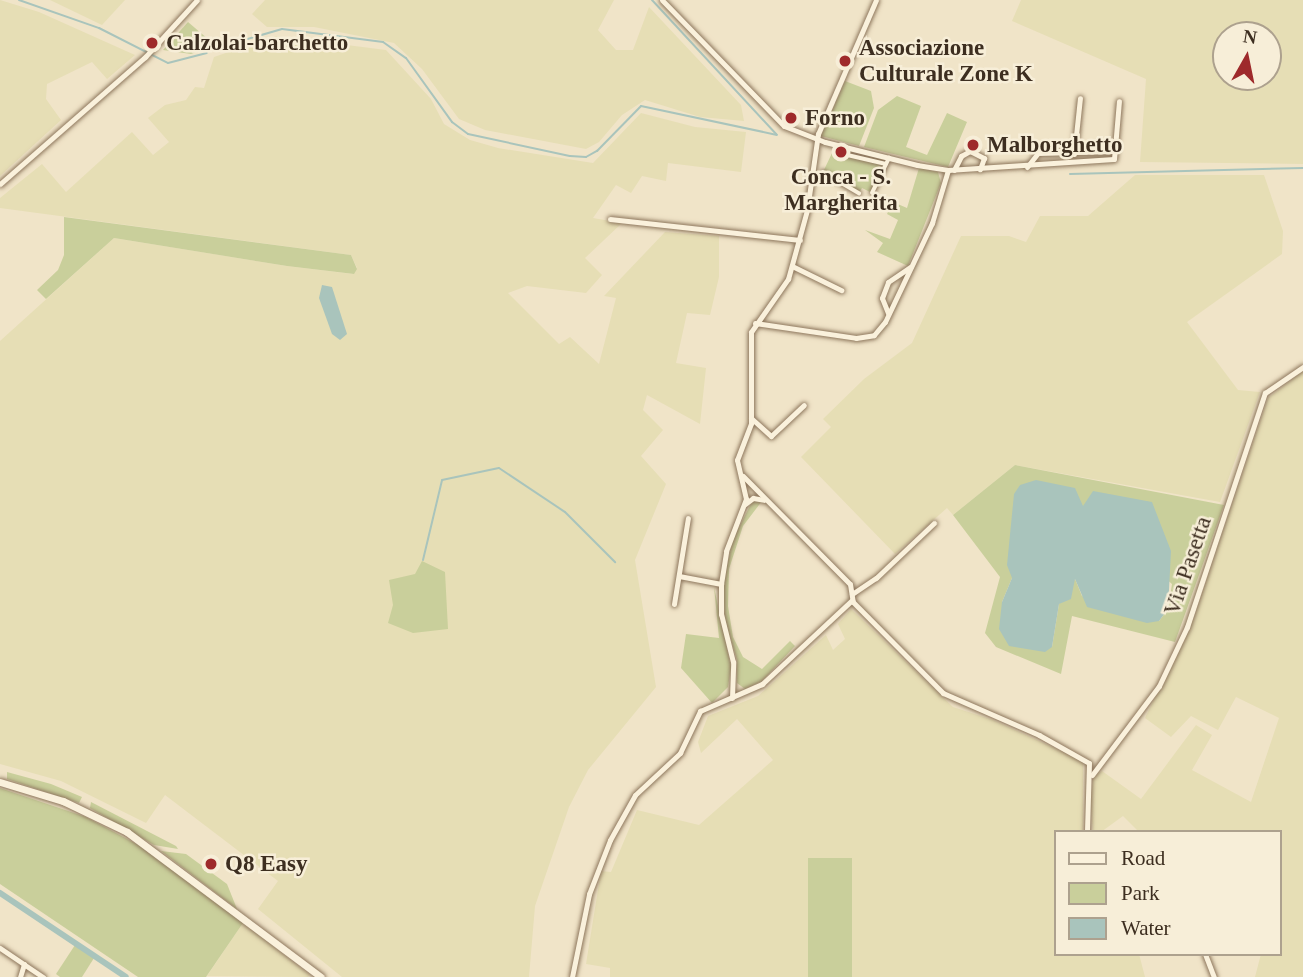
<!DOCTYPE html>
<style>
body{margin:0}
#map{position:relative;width:1303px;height:977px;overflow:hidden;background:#f0e4c8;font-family:Georgia,serif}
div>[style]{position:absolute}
.farmland>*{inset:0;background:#e6deb5}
.green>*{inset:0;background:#c9cf9b;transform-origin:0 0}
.water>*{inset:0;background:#a9c4bc}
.stream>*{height:2px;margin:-1px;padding:0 1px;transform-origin:1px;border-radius:1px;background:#a9c4bc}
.canal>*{height:6px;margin:-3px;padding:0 3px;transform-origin:3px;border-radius:3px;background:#a9c4bc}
.roads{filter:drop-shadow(0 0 2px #8d765c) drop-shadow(0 0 2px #8d765c)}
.pedestrian>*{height:3.5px;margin:-1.75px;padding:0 1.75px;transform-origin:1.75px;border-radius:1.75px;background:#faf1dc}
.minor>*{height:5px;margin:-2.5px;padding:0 2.5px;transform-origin:2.5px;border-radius:2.5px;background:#faf1dc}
.secondary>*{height:7px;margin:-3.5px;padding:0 3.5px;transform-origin:3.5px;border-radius:3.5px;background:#faf1dc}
.dots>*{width:19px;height:19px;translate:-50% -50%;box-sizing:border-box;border:4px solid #f7eed8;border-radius:50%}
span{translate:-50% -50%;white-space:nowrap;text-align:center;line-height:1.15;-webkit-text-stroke:5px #f7eed8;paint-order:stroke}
.poi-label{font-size:23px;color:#3d2e20;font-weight:700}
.left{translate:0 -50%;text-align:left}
.street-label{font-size:23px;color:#3d2e20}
.legend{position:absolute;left:1054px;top:830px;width:228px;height:126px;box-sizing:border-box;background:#f7eed8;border:2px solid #ada18e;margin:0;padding:9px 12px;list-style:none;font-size:21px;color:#3d2e20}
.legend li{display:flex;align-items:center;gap:14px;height:35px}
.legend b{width:35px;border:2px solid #ada18e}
.north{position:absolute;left:1212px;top:21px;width:70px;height:70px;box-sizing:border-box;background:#f7eed8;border:2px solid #ada18e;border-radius:50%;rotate:9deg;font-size:19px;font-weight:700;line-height:28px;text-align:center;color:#3d2e20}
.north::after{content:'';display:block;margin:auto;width:24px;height:32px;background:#9e2a2b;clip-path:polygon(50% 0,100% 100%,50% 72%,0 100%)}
</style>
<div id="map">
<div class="farmland">
<i style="clip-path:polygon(0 0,39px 12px,135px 55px,107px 79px,92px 62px,47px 84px,46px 99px,61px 120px,0 176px)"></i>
<i style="clip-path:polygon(50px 0,125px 0,102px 25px)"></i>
<i style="clip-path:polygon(265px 0,614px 0,598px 30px,616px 50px,633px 50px,649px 7px,741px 105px,744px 121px,700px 117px,645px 100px,622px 115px,599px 142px,586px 149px,485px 130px,459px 119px,422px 69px,394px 43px,314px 27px,267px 27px,252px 14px)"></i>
<i style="clip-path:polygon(evenodd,1021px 0,1303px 0,1303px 164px,1140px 162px,1146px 79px,1012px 21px,1021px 0,1226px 35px,1268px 35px,1268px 77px,1226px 77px,1226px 35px)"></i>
<i style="clip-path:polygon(276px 36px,386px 50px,431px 99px,444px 124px,470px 140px,498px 148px,593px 163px,641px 113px,695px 127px,746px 132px,741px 172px,668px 163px,666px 181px,642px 176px,631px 193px,616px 185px,593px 218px,622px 223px,585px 258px,602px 275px,586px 293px,527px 286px,508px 293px,559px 344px,570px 337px,599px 364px,616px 298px,604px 296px,665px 232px,719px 236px,719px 277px,710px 315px,687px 313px,676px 363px,706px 368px,700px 424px,647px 395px,643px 410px,663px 430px,641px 456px,666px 484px,635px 560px,656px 687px,588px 770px,569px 807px,535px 906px,529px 977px,342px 977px,258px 909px,278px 881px,165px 795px,146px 823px,61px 781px,0 764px,0 341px,114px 238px,287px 266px,353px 274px,357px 268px,351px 255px,0 208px,0 198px,42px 164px,66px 192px,132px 132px,153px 155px,169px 142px,148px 118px,165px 105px,186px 100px,195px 87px,204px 88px,214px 57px)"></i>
<i style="clip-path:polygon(1135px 175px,1264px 175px,1283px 231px,1282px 254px,1187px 322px,1238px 390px,1260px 392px,1220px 502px,1015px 465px,953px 515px,947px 508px,895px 554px,801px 457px,831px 427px,823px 419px,864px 379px,912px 343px,961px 236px,1009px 236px,1026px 242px,1040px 216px,1088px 216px)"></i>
<i style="clip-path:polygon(1303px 371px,1303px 977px,1255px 977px,1261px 954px,1280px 954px,1280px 832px,1139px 832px,1123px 816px,1101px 832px,1093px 832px,1090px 798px,1094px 776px,1102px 771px,1141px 799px,1196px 725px,1212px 735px,1192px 770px,1251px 802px,1279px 718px,1236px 697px,1218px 730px,1191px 716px,1171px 737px,1145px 718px,1193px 619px,1268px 398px)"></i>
<i style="clip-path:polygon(851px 609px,953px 707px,993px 720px,1083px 761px,1083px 832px,1056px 832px,1056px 954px,1139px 954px,1145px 977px,851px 977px,852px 859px,808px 863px,809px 977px,610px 977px,610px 968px,586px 964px,601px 871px,611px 872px,637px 810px,699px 825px,773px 760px,737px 719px,701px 753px,698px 742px,708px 716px,758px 696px,826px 635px,833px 650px,845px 639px,838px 624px)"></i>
<i style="clip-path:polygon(243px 923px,310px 975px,308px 977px,207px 976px)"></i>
</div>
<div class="green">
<i style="clip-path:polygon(188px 22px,215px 45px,191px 54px,163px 50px)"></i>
<i style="clip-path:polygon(845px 81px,871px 91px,874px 108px,859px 146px,821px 136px)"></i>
<i style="clip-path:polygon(897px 96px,921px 106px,906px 147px,927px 155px,947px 113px,967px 122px,948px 167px,864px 147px,878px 110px)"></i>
<i style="clip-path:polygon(833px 151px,886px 164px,872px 193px,862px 188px,859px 193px,823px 172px)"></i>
<i style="clip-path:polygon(919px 168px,938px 172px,941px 183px,908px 266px,877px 252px,883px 243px,865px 230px,890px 239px,898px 220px,887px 214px,893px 202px,907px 208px)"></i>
<i style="clip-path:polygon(64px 217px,351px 255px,357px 269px,354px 274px,287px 266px,114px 238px,46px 299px,37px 290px,58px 270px,64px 255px)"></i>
<i style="clip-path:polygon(evenodd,1015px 465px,1224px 505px,1175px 642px,1072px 616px,1061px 674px,996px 647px,985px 633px,1000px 577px,953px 515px,1015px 465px,1083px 507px,1172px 584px,1168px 609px,1159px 621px,1082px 596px,1075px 579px,1059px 604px,1052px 647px,1002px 602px,1012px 578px,1083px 507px)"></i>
<i style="clip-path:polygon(753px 500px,762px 501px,743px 526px,729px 569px,728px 606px,733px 637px,743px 657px,762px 669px,790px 641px,795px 646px,762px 681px,745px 689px,737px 683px,737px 660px,725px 620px,723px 584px,733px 539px)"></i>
<i style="clip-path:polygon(422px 561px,445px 572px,448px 629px,413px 633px,388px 623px,393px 605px,389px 580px,415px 574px)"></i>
<i style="clip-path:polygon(714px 587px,731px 667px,728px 687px,712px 703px,681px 668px,686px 634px,719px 638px)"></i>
<i style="clip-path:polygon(7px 772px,51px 784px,82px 797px,79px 803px,7px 779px)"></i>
<i style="clip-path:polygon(0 788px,86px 817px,144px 848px,243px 923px,206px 977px,138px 977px,0 884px)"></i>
<i style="clip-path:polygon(91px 802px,176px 846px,178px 849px,154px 845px,90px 808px)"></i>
<i style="clip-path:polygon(161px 851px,186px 854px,227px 884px,237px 909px)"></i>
<i style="left:852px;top:858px;width:119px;height:44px;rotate:90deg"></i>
<i style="clip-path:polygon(75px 945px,94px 958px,82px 977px,60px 977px,56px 974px)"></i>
</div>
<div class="water">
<i style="clip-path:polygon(322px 285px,332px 287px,347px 334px,340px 340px,332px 334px,319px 298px)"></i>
<i style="clip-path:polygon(1036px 480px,1075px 488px,1083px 506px,1093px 491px,1152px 502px,1171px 551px,1168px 609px,1159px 621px,1147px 623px,1087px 607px,1075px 579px,1071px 599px,1059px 604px,1052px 647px,1045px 652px,1009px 646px,999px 629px,1002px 602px,1012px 578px,1007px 565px,1014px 494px,1020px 485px)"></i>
</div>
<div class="stream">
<i style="left:19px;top:0;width:85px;rotate:19.3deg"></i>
<i style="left:99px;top:28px;width:77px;rotate:26.9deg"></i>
<i style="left:168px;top:63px;width:40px;rotate:-14.4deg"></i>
<i style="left:652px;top:0;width:183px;rotate:47.2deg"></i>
<i style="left:234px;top:43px;width:50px;rotate:-16.3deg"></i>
<i style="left:282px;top:29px;width:102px;rotate:7.3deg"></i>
<i style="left:383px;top:42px;width:28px;rotate:35deg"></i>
<i style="left:406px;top:58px;width:79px;rotate:54.3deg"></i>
<i style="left:452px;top:122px;width:20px;rotate:37deg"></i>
<i style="left:468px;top:134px;width:104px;rotate:12.2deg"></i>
<i style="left:570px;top:156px;width:16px;rotate:4deg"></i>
<i style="left:586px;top:157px;width:13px;rotate:-29deg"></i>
<i style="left:597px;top:151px;width:63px;rotate:-45.6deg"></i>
<i style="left:641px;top:106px;width:139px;rotate:12deg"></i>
<i style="left:1070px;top:174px;width:233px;rotate:-1.5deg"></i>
<i style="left:423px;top:560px;width:82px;rotate:-76.6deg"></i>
<i style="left:442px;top:480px;width:58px;rotate:-11.9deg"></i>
<i style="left:499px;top:468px;width:79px;rotate:33.7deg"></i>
<i style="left:565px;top:512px;width:71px;rotate:45deg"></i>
</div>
<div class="canal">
<i style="left:0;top:893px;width:151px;rotate:33.7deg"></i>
</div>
<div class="roads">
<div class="pedestrian">
<i style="left:839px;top:153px;width:48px;rotate:13.2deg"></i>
<i style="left:823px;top:172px;width:42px;rotate:30.3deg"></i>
<i style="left:872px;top:193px;width:39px;rotate:-64deg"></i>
</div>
<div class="minor">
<i style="left:662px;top:0;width:175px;rotate:45.9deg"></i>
<i style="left:784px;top:126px;width:44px;rotate:21.3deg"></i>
<i style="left:825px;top:142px;width:95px;rotate:14deg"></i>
<i style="left:917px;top:165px;width:31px;rotate:9deg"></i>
<i style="left:948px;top:170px;width:166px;rotate:-3.8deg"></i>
<i style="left:1114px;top:159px;width:58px;rotate:-85.1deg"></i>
<i style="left:1074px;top:154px;width:56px;rotate:-83.9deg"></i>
<i style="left:1027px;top:167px;width:18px;rotate:-52deg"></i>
<i style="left:1038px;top:153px;width:76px;rotate:-1.5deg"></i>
<i style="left:954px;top:170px;width:16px;rotate:-63deg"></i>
<i style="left:961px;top:156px;width:10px;rotate:-29deg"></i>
<i style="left:970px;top:151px;width:16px;rotate:27deg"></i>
<i style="left:984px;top:158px;width:12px;rotate:110deg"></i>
<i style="left:0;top:184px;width:193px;rotate:-41.2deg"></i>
<i style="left:145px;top:57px;width:77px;rotate:-47.6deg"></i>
<i style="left:610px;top:219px;width:191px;rotate:6.3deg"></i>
<i style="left:792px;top:266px;width:55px;rotate:26.1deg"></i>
<i style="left:888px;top:313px;width:16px;rotate:-112deg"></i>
<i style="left:882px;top:298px;width:17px;rotate:-69deg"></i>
<i style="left:888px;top:282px;width:27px;rotate:-34deg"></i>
<i style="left:755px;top:323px;width:102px;rotate:8.4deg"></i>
<i style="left:856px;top:338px;width:18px;rotate:-9deg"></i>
<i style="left:874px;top:335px;width:17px;rotate:-50deg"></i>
<i style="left:885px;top:322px;width:110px;rotate:-64.6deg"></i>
<i style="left:932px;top:223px;width:55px;rotate:-73.2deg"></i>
<i style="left:751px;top:418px;width:27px;rotate:42deg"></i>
<i style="left:771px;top:436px;width:45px;rotate:-43.2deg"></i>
<i style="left:743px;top:476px;width:152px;rotate:45.3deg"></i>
<i style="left:850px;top:584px;width:18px;rotate:81deg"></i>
<i style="left:853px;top:602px;width:128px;rotate:45.3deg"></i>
<i style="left:943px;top:693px;width:105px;rotate:23.6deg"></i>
<i style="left:1039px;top:735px;width:57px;rotate:29.2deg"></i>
<i style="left:1089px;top:763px;width:69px;rotate:91.7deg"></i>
<i style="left:745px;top:504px;width:10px;rotate:-37deg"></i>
<i style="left:753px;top:498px;width:11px;rotate:10deg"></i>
<i style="left:679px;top:576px;width:43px;rotate:10.8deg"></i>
<i style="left:852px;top:594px;width:29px;rotate:-34deg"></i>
<i style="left:876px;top:578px;width:80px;rotate:-43.5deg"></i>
<i style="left:674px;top:604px;width:87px;rotate:-80.8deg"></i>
<i style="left:732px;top:698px;width:36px;rotate:-88deg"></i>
<i style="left:733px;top:662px;width:49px;rotate:-104deg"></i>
<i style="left:721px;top:614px;width:30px;rotate:-90deg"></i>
<i style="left:721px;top:584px;width:33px;rotate:-81deg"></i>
<i style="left:726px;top:551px;width:56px;rotate:-69deg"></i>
<i style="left:746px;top:499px;width:40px;rotate:-103deg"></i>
<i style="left:737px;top:460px;width:40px;rotate:-69deg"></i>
<i style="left:751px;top:423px;width:91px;rotate:-90deg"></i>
<i style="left:751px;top:332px;width:65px;rotate:-55.1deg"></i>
<i style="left:788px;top:279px;width:72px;rotate:-74.6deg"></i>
<i style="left:807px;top:210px;width:77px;rotate:-81.8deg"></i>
<i style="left:818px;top:134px;width:146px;rotate:-66.6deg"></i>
<i style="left:1092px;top:775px;width:111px;rotate:-53deg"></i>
<i style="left:1159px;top:686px;width:65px;rotate:-64.6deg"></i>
<i style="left:1187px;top:627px;width:247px;rotate:-71.6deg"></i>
<i style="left:1265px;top:393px;width:46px;rotate:-34.4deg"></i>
<i style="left:0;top:948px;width:29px;rotate:34deg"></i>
<i style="left:24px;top:964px;width:14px;rotate:107deg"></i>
<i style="left:1205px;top:954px;width:25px;rotate:69deg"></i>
<i style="left:25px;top:965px;width:22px;rotate:34deg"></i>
<i style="left:572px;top:977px;width:85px;rotate:-78.4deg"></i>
<i style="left:589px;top:894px;width:58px;rotate:-68.7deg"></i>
<i style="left:610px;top:840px;width:51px;rotate:-60.9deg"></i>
<i style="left:635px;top:795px;width:62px;rotate:-43deg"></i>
<i style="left:680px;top:753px;width:47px;rotate:-64.5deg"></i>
<i style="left:700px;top:711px;width:68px;rotate:-23.5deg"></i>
<i style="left:762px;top:684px;width:123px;rotate:-43deg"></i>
</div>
<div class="secondary">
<i style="left:0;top:782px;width:66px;rotate:16.8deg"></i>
<i style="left:63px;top:801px;width:71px;rotate:25.8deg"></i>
<i style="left:127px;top:832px;width:242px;rotate:36.8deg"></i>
</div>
</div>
<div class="dots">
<i style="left:152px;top:43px;background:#9e2a2b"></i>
<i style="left:845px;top:61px;background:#9e2a2b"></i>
<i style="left:791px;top:118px;background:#9e2a2b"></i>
<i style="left:973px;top:145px;background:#9e2a2b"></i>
<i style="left:841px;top:152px;background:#9e2a2b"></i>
<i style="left:211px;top:864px;background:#9e2a2b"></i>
</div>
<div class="poi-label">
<span class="left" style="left:166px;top:43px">Calzolai-barchetto</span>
<span class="left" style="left:859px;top:61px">Associazione<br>Culturale Zone K</span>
<span class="left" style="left:805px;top:118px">Forno</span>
<span class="left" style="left:987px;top:145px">Malborghetto</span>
<span style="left:841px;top:190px">Conca - S.<br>Margherita</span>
<span class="left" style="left:225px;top:864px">Q8 Easy</span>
</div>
<div class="street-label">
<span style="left:1188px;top:566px;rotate:-71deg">Via Pasetta</span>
</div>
<ul class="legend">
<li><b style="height:9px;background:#faf1dc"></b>Road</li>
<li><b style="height:19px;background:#c9cf9b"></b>Park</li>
<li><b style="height:19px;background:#a9c4bc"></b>Water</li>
</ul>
<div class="north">N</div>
</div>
